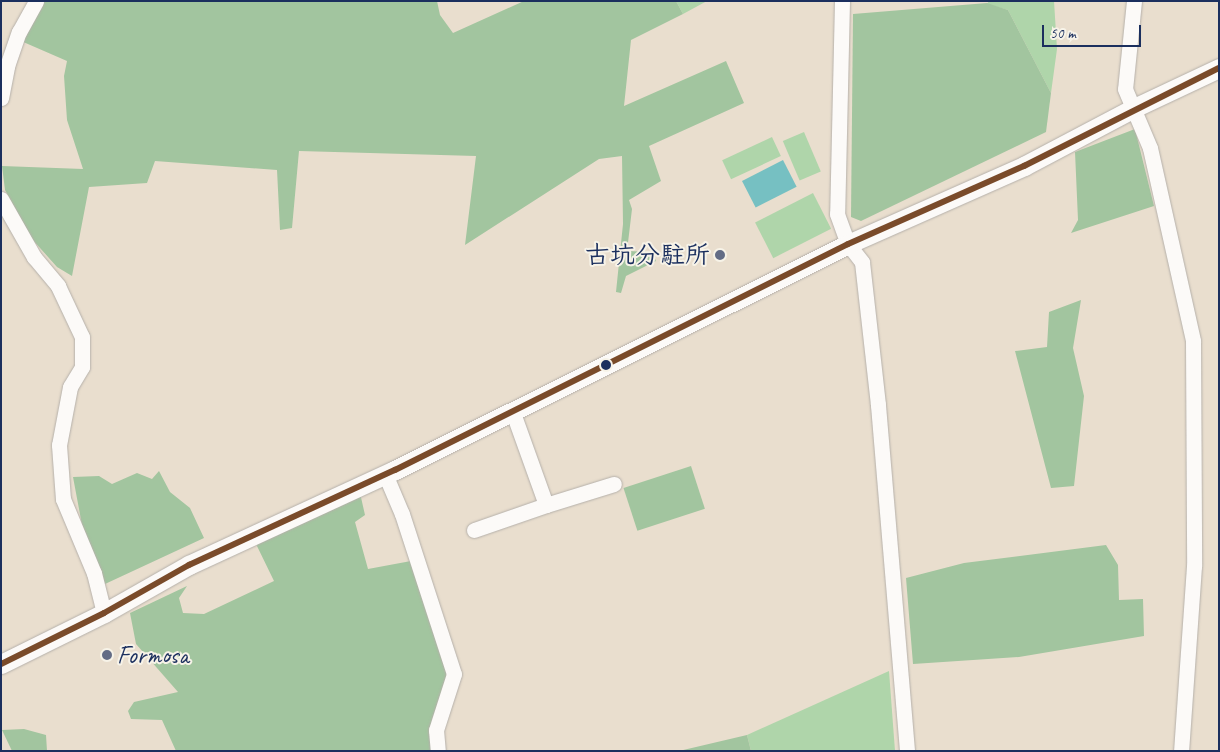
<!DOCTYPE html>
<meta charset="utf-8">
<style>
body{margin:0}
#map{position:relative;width:1220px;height:752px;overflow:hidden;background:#e9dece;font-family:Caveat,"LXGW WenKai TC",sans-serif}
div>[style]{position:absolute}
.green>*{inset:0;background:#afd5aa;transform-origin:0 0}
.forest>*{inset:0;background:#a2c59f;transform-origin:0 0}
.water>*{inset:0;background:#76c0c2;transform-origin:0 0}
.roads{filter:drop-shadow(0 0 1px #b5b0aa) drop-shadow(0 0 1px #b5b0aa)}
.minor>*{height:15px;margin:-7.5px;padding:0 7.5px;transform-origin:7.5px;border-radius:7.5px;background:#fcfaf8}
.major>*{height:19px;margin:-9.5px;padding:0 9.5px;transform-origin:9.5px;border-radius:9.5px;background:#fcfaf8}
.bus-1>*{height:6px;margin:-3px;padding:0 3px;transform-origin:3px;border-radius:3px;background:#7a4b2a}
.dots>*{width:14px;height:14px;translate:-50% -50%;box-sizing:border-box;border:2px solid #f7f3e8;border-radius:50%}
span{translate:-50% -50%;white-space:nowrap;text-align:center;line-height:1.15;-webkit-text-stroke:4px #f7f3e8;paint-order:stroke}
.poi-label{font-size:25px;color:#1b2f5e}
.right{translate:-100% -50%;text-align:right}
.left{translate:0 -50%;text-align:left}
.frame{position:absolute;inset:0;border:2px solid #1b2f5e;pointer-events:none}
.scale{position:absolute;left:1042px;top:25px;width:99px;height:22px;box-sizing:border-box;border:2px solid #1b2f5e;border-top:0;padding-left:6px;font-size:15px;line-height:18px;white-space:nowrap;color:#1b2f5e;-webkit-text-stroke:4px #f7f3e8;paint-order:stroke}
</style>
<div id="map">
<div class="green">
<i style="clip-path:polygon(676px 1px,707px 1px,683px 14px)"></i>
<i style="clip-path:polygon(989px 1px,1054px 1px,1057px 49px,1051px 93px,1008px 10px,987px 4px)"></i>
<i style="left:804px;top:132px;width:43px;height:23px;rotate:67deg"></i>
<i style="left:772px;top:137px;width:21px;height:55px;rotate:65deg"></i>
<i style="left:813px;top:193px;width:40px;height:65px;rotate:63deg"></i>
<i style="clip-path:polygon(889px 671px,895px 751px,751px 751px,747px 735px)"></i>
</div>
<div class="forest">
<i style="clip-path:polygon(38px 1px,437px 1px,440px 15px,453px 33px,524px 1px,676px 1px,683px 14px,631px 40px,624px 106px,726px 61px,744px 103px,649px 146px,661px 181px,629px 200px,632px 209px,627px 251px,652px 252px,656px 261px,626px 276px,621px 293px,616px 292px,623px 224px,622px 156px,599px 159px,465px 245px,476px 156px,299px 151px,292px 228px,280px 230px,277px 170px,155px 161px,147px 183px,89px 187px,72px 276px,57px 267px,32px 239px,5px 190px,2px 166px,83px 169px,67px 120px,64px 76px,67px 61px,21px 41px)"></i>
<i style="clip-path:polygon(987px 3px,1008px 10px,1051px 93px,1046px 132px,861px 221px,851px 217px,853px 14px)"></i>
<i style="clip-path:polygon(1135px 129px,1154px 206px,1071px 233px,1078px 220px,1075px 152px)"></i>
<i style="clip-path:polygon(1081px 300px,1073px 348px,1084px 396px,1074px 486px,1051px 488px,1015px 351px,1047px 347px,1049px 312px)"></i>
<i style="left:691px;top:466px;width:45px;height:71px;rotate:72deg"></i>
<i style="clip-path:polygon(159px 471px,170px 492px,190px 508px,204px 538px,105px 584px,82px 525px,73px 477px,99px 476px,112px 484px,137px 473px,152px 479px)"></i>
<i style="clip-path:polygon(360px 493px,365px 515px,355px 522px,368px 569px,411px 561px,447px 674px,431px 751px,176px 751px,162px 720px,131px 719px,128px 711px,134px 702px,178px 692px,136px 644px,130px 613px,187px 586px,179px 598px,183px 613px,204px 614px,274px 581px,256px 544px)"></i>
<i style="clip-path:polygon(1106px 545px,1118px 565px,1119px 600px,1143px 599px,1144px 636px,1019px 657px,913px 664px,906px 578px,964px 563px)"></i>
<i style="clip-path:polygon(24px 729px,46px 735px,47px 751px,12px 751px,2px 730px)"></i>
<i style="clip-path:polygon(747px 735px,751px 751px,679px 751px)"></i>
</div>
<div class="water">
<i style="left:783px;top:160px;width:30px;height:46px;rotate:63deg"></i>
</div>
<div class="roads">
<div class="minor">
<i style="left:842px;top:1px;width:213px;rotate:91.3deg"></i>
<i style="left:837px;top:214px;width:32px;rotate:70deg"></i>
<i style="left:848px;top:244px;width:23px;rotate:52deg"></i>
<i style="left:862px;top:262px;width:144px;rotate:83.6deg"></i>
<i style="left:878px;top:405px;width:347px;rotate:85.2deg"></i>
<i style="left:1134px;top:1px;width:88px;rotate:95.8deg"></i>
<i style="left:1125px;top:89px;width:64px;rotate:67deg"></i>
<i style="left:1150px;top:148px;width:198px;rotate:77.4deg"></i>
<i style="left:1193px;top:341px;width:225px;rotate:89.7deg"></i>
<i style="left:1194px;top:566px;width:185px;rotate:94deg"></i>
<i style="left:1px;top:98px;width:33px;rotate:-79deg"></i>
<i style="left:7px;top:66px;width:36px;rotate:-71deg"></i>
<i style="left:19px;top:32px;width:35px;rotate:-61deg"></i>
<i style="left:1px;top:199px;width:67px;rotate:60.4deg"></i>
<i style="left:34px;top:257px;width:38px;rotate:50deg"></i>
<i style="left:58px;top:286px;width:56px;rotate:64.8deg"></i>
<i style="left:82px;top:337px;width:30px;rotate:90deg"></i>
<i style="left:82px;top:367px;width:23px;rotate:121deg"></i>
<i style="left:70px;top:387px;width:59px;rotate:100.7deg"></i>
<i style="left:59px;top:445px;width:54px;rotate:85.8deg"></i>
<i style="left:63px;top:499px;width:80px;rotate:67.3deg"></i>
<i style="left:94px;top:573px;width:41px;rotate:76deg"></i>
<i style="left:512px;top:410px;width:101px;rotate:70.3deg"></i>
<i style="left:546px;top:505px;width:71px;rotate:-17.2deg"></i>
<i style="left:385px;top:474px;width:43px;rotate:67deg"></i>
<i style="left:402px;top:514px;width:168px;rotate:72deg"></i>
<i style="left:454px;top:674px;width:59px;rotate:107.8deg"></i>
<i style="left:436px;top:730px;width:21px;rotate:85deg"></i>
<i style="left:474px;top:530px;width:76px;rotate:-19.1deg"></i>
</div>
<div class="major">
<i style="left:1px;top:664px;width:115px;rotate:-26.3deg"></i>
<i style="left:104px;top:613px;width:98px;rotate:-29.5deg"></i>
<i style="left:189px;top:565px;width:227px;rotate:-24.8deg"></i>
<i style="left:395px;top:470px;width:506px;rotate:-26.51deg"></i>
<i style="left:848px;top:244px;width:193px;rotate:-23.9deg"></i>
<i style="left:1024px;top:166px;width:124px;rotate:-27.8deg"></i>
<i style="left:1134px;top:108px;width:94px;rotate:-25.2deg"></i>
</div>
</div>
<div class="bus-1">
<i style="left:1px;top:664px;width:115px;rotate:-26.3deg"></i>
<i style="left:104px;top:613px;width:98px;rotate:-29.5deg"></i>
<i style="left:189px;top:565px;width:227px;rotate:-24.8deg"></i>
<i style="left:395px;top:470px;width:506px;rotate:-26.51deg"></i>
<i style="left:848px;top:244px;width:193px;rotate:-23.9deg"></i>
<i style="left:1024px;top:166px;width:218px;rotate:-26.7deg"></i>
</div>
<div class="dots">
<i style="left:720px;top:255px;background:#636c85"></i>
<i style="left:606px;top:365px;background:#1b2f5e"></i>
<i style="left:107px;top:655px;background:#636c85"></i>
</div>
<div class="poi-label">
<span class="right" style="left:710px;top:255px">古坑分駐所</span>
<span class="left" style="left:117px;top:655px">Formosa</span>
</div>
<div class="frame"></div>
<div class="scale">50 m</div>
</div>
